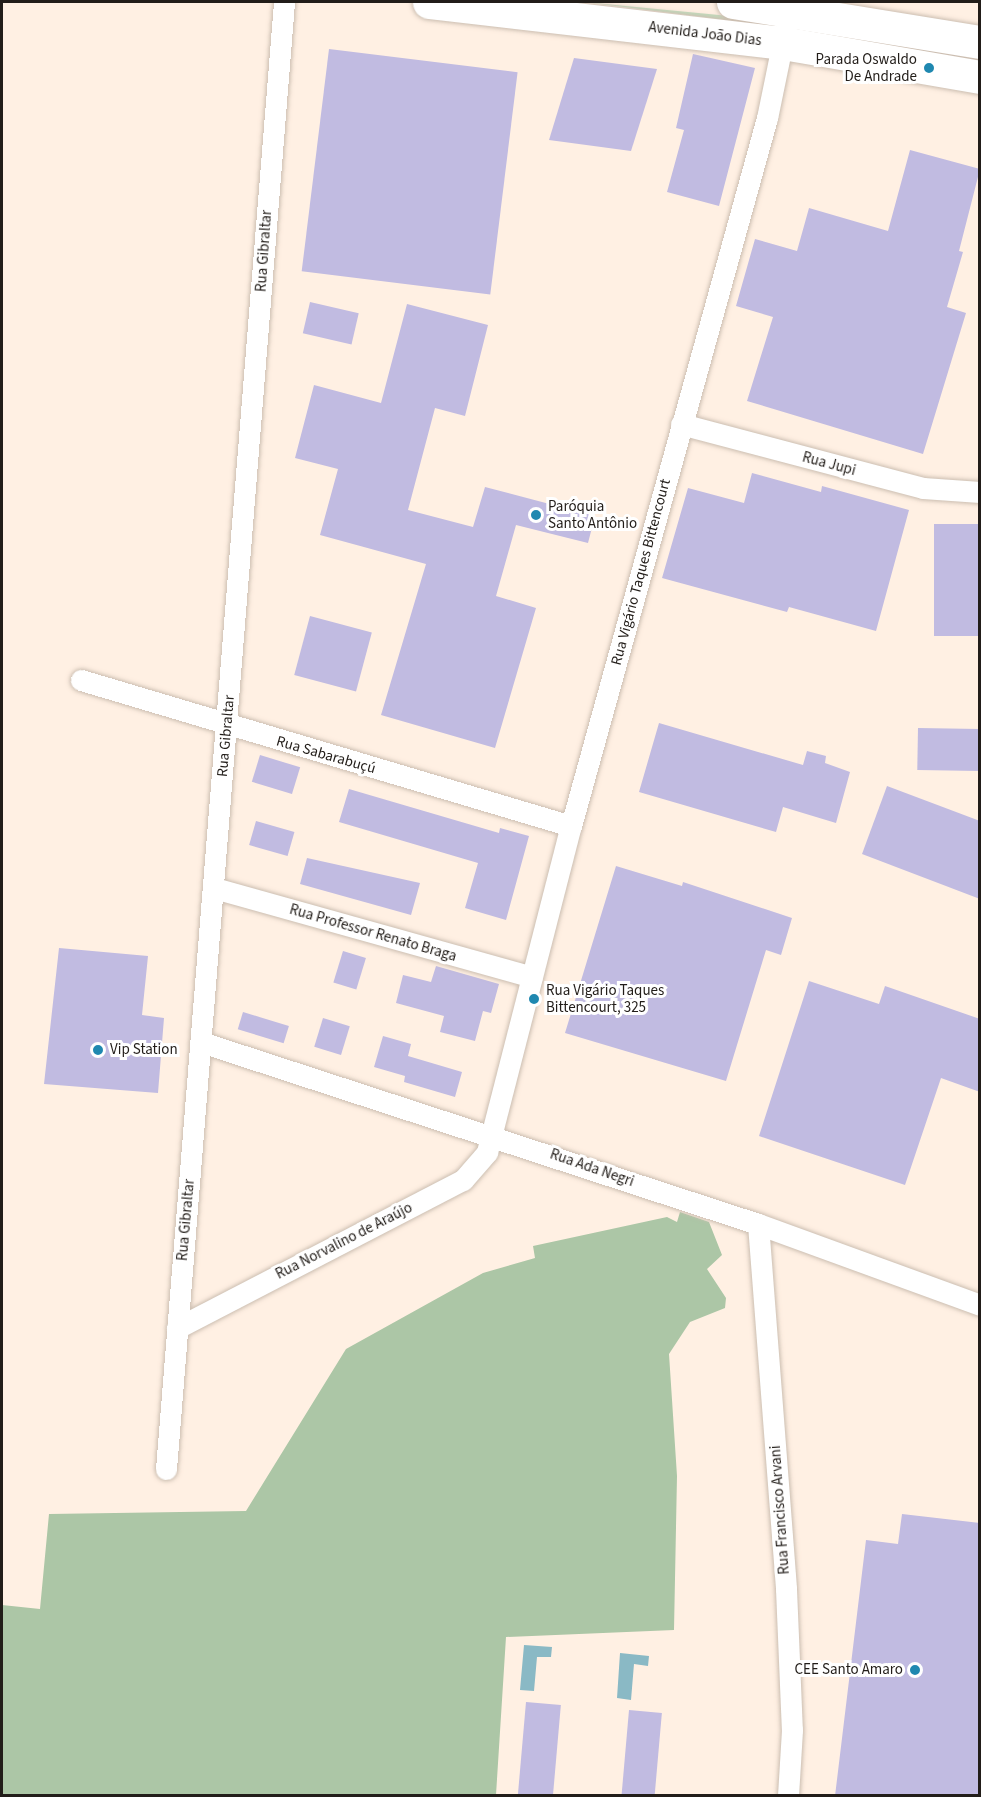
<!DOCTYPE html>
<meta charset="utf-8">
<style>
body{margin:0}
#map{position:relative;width:981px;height:1797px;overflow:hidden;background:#fff0e3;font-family:"Source Sans 3",sans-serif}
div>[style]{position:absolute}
.green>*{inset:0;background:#c1dbbb}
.forest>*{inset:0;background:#acc6a6}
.water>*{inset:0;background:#8ab9c5}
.building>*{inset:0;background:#c1bbe1;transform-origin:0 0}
.roads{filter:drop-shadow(0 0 2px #ccbeb1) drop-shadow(0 0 2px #ccbeb1)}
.minor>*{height:21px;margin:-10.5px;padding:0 10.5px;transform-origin:10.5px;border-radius:10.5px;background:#fff}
.primary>*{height:33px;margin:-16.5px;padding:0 16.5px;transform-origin:16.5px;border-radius:16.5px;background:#fff}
.dots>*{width:16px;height:16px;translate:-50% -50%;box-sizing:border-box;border:3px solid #fff;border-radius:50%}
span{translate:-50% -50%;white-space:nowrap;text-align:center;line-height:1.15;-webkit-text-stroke:6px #fff;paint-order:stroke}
.street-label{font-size:15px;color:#221d19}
.poi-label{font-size:15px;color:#221d19}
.right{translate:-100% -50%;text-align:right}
.left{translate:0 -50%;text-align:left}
.frame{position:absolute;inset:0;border:3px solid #221d19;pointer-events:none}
</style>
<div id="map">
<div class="green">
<i style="clip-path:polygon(584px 2px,750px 18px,765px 24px,765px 25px)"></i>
</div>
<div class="forest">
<i style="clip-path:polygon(680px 1212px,709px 1222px,722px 1255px,707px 1269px,726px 1298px,725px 1308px,690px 1322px,669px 1354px,677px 1476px,674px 1630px,506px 1637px,496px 1795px,2px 1795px,2px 1605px,40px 1609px,49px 1514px,246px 1511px,346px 1349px,483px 1273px,535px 1258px,533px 1246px,667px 1217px,677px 1222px)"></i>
</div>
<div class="water">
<i style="clip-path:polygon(524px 1645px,552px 1647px,551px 1657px,537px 1657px,534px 1691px,520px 1690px)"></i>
<i style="clip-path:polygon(620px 1653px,649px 1656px,648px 1666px,634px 1664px,631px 1700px,617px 1698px)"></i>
</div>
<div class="building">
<i style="left:329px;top:49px;width:190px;height:224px;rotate:7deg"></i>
<i style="clip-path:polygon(693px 54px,755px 68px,719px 206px,667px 192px,684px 130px,676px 128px)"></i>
<i style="clip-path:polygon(574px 58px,657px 69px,631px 151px,549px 140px)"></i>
<i style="clip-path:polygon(910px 150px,980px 169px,959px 251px,963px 252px,947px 307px,966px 313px,923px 454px,747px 401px,773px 317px,736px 306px,755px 239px,797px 251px,809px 208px,888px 231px)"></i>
<i style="left:310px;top:302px;width:50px;height:32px;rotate:13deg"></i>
<i style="clip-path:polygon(407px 304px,488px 325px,465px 416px,435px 408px,408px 510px,473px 527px,485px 487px,595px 516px,588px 543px,516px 525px,496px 596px,536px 608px,495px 748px,381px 715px,426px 564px,320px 535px,338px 469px,295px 458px,314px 385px,381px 403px)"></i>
<i style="clip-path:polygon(752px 473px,821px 492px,822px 486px,909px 510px,876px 631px,789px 607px,787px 612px,662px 578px,688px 488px,744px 503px)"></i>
<i style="left:934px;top:524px;width:46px;height:112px"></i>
<i style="left:310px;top:616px;width:64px;height:61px;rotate:15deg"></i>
<i style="clip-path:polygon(659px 723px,803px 765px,807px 751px,826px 756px,825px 763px,850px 772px,836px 823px,783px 807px,776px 832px,639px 792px)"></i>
<i style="left:918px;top:728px;width:62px;height:42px;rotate:1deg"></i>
<i style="left:260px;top:755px;width:42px;height:28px;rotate:17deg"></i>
<i style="clip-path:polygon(887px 786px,980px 821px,980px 899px,862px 854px)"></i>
<i style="clip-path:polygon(349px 789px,499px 833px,500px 828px,529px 836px,506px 920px,465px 908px,478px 863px,339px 822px)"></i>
<i style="left:256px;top:821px;width:40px;height:25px;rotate:16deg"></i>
<i style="clip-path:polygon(307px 858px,420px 883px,411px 915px,300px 884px)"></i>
<i style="clip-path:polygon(616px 866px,682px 886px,683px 882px,792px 918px,781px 955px,766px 950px,726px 1081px,565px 1033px)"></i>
<i style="clip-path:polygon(59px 948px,148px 956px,142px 1015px,164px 1018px,158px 1093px,44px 1084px)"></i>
<i style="left:343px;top:951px;width:24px;height:33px;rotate:17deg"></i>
<i style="clip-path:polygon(436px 966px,499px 984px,491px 1013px,483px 1011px,475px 1041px,440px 1032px,444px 1016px,396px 1003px,403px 975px,431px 982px)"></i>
<i style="clip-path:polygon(809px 981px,879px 1004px,885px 986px,980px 1019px,980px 1092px,941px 1078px,905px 1185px,759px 1136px)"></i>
<i style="left:243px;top:1012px;width:48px;height:18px;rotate:17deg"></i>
<i style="left:323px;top:1018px;width:28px;height:30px;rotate:17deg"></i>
<i style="clip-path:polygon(383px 1036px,411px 1044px,408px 1056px,462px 1072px,455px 1097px,404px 1082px,405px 1076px,374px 1067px)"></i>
<i style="clip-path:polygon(902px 1514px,980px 1523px,980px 1796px,835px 1796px,866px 1540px,898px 1544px)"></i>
<i style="left:526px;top:1702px;width:35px;height:94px;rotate:5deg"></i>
<i style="left:629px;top:1710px;width:33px;height:86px;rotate:5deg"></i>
</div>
<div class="roads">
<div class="minor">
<i style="left:681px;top:424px;width:250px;rotate:14.8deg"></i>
<i style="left:923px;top:488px;width:57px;rotate:4deg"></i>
<i style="left:81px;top:680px;width:511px;rotate:16.59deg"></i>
<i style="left:214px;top:888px;width:330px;rotate:15.6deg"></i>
<i style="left:201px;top:1042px;width:586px;rotate:18.09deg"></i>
<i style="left:758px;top:1224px;width:236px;rotate:20deg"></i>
<i style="left:758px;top:1224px;width:366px;rotate:85.6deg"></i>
<i style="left:786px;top:1589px;width:141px;rotate:87.6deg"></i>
<i style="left:792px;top:1730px;width:66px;rotate:93.5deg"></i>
<i style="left:177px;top:1328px;width:322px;rotate:-27.4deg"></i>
<i style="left:463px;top:1180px;width:37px;rotate:-49deg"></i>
<i style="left:487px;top:1152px;width:337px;rotate:-75.6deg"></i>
<i style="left:571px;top:826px;width:735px;rotate:-74.53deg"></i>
<i style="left:767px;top:118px;width:90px;rotate:-78.4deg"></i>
<i style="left:166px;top:1469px;width:1472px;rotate:-85.4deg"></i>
</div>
<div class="primary">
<i style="left:429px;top:2px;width:356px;rotate:6.6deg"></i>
<i style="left:783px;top:43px;width:200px;rotate:9.8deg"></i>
<i style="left:733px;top:2px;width:250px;rotate:9.2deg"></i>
</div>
</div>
<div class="dots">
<i style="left:929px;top:68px;background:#1f88b0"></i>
<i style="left:536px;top:515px;background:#1f88b0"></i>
<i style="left:534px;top:999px;background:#1f88b0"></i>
<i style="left:98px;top:1050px;background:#1f88b0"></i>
<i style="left:915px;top:1670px;background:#1f88b0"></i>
</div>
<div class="street-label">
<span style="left:705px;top:34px;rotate:7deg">Avenida João Dias</span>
<span style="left:264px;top:251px;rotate:-86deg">Rua Gibraltar</span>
<span style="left:829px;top:464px;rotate:15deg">Rua Jupi</span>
<span style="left:641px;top:572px;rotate:-75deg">Rua Vigário Taques Bittencourt</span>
<span style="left:226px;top:736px;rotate:-85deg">Rua Gibraltar</span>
<span style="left:326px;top:755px;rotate:16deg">Rua Sabarabuçú</span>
<span style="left:373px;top:933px;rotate:16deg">Rua Professor Renato Braga</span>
<span style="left:592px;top:1168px;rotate:19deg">Rua Ada Negri</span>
<span style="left:186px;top:1220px;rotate:-85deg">Rua Gibraltar</span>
<span style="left:344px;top:1241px;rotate:-27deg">Rua Norvalino de Araújo</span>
<span style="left:780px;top:1510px;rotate:-94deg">Rua Francisco Arvani</span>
</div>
<div class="poi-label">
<span class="right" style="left:917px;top:68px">Parada Oswaldo<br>De Andrade</span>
<span class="left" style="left:548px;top:515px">Paróquia<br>Santo Antônio</span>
<span class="left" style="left:546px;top:999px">Rua Vigário Taques<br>Bittencourt, 325</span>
<span class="left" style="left:110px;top:1050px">Vip Station</span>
<span class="right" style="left:903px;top:1670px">CEE Santo Amaro</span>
</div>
<div class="frame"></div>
</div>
